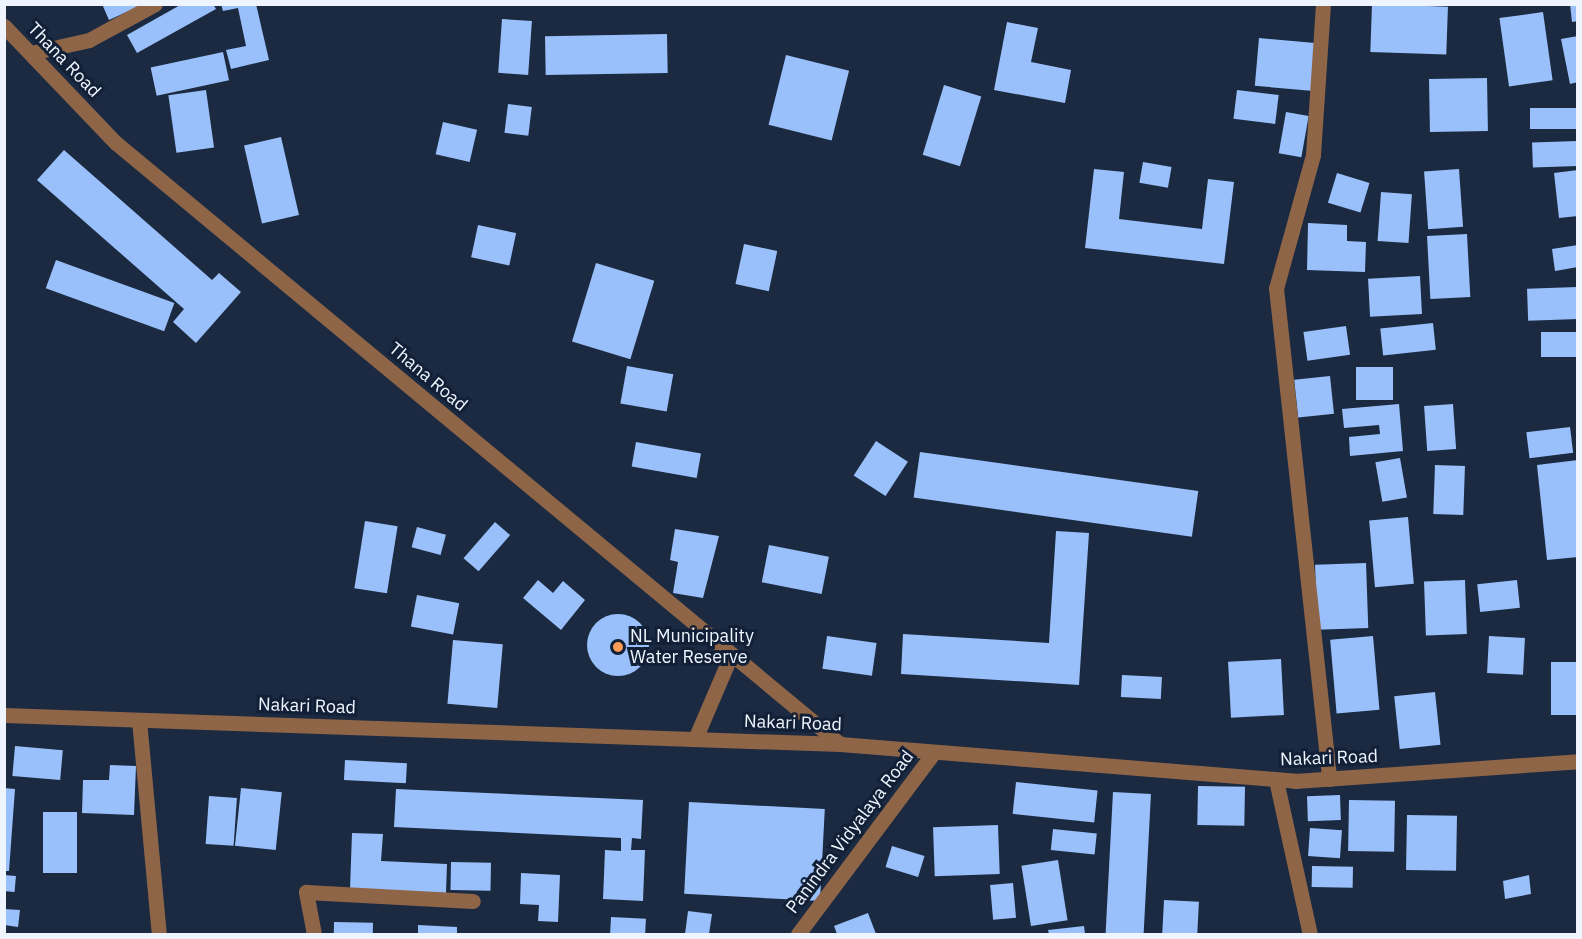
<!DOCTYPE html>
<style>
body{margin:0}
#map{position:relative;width:1582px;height:939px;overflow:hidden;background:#1b2a41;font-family:"IBM Plex Sans",sans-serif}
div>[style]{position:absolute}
.building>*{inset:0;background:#99c0fa;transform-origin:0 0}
.round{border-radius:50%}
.minor>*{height:15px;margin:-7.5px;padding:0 7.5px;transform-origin:7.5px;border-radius:7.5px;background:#8f6548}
.dots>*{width:16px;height:16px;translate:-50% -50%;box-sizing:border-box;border:3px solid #112036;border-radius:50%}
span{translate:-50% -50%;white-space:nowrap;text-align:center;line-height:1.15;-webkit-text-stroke:6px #112036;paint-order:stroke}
.street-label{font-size:18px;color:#eff5fe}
.poi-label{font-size:18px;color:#eff5fe}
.left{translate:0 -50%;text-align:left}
.frame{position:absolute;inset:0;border:6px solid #eff5fe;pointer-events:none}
</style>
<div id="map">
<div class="building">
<i style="clip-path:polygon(102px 4px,144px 4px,109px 20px)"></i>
<i style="clip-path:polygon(182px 4px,213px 4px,216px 9px,137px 53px,127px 35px)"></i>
<i style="clip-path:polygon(221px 4px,256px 4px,269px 60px,231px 69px,226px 50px,246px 46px,238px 8px,223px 11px)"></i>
<i style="left:1372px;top:4px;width:76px;height:48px;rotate:2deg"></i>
<i style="clip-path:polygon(1570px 4px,1578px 4px,1578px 21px,1572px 22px)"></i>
<i style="left:1543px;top:12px;width:69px;height:44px;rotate:82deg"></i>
<i style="left:502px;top:19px;width:30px;height:54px;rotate:4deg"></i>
<i style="clip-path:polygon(1007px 22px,1038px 28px,1031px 62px,1071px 70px,1065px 103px,994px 90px)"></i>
<i style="left:667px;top:34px;width:39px;height:122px;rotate:89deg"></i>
<i style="clip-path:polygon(1578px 36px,1578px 82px,1570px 84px,1561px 39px)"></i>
<i style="left:1259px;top:38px;width:59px;height:48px;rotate:5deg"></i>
<i style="left:223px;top:52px;width:29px;height:74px;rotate:78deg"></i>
<i style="left:786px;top:55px;width:65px;height:72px;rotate:14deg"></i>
<i style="left:1487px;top:78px;width:53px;height:58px;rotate:89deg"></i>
<i style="left:944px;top:85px;width:39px;height:73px;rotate:17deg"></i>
<i style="left:206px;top:90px;width:58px;height:38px;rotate:82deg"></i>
<i style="left:1237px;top:90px;width:42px;height:29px;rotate:7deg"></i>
<i style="left:508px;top:104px;width:24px;height:29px;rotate:7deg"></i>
<i style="left:1578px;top:108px;width:21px;height:48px;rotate:90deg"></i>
<i style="left:1286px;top:112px;width:23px;height:42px;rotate:10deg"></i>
<i style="left:443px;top:122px;width:35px;height:33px;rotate:13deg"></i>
<i style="left:281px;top:137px;width:80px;height:38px;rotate:77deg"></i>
<i style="left:1577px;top:141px;width:25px;height:45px;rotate:88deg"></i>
<i style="clip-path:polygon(64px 150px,212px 280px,219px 273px,241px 292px,196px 343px,173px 322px,184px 309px,37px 180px)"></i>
<i style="left:1143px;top:162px;width:29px;height:21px;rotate:10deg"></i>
<i style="clip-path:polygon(1094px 169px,1124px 172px,1119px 219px,1202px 229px,1208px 179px,1234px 182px,1224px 264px,1085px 248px)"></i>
<i style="left:1459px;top:169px;width:58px;height:35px;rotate:86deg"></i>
<i style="clip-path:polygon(1578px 170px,1578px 216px,1559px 218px,1554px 173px)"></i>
<i style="left:1337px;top:173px;width:34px;height:31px;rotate:17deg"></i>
<i style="left:1381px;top:192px;width:31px;height:49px;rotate:4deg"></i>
<i style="clip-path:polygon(1308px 223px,1347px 225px,1347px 241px,1366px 242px,1365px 272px,1307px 270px)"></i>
<i style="left:478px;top:225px;width:39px;height:33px;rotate:12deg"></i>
<i style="left:1467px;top:234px;width:63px;height:40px;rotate:87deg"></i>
<i style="left:744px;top:244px;width:34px;height:41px;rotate:12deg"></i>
<i style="clip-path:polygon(1578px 245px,1578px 267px,1555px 271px,1552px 249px)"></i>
<i style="left:56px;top:260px;width:126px;height:30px;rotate:20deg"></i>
<i style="left:596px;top:263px;width:61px;height:82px;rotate:17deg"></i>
<i style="left:1420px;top:276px;width:38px;height:52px;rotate:87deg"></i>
<i style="left:1577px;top:287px;width:32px;height:50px;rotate:88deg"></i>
<i style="left:1433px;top:323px;width:27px;height:53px;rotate:84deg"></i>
<i style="left:1346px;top:326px;width:29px;height:43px;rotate:82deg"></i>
<i style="left:1578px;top:332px;width:25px;height:37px;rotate:90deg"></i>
<i style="left:627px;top:366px;width:47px;height:38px;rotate:10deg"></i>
<i style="left:1356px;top:367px;width:37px;height:33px"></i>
<i style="left:1330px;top:376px;width:38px;height:36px;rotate:84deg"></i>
<i style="clip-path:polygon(1399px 404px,1403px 451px,1350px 456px,1349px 437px,1380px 434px,1379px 425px,1344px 428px,1342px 409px)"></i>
<i style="left:1453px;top:404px;width:45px;height:29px;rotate:86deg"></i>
<i style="left:1570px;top:427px;width:26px;height:44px;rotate:83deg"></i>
<i style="left:876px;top:441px;width:38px;height:41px;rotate:33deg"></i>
<i style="left:636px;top:442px;width:66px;height:25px;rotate:10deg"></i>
<i style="left:920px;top:452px;width:281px;height:46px;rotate:8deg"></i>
<i style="left:1400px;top:458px;width:40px;height:25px;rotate:80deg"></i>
<i style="clip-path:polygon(1578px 460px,1578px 557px,1547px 560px,1537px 465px)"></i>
<i style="left:1435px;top:465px;width:30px;height:49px;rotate:2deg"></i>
<i style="left:1408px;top:517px;width:67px;height:39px;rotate:85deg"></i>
<i style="left:365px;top:521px;width:33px;height:68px;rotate:9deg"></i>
<i style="left:495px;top:522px;width:20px;height:48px;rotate:41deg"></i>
<i style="left:417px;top:527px;width:30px;height:21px;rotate:15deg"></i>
<i style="clip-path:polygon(675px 529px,719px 536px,703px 598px,673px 593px,678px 562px,670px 560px)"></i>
<i style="clip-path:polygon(1056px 531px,1089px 533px,1079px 685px,901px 674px,903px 634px,1049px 643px)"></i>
<i style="left:769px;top:545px;width:61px;height:38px;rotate:11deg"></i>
<i style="left:1366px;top:563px;width:65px;height:51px;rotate:88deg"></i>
<i style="clip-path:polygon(538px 580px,553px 593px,563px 581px,585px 600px,561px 630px,523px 598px)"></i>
<i style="left:1465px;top:580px;width:54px;height:41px;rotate:88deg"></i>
<i style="left:1517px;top:580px;width:28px;height:40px;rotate:84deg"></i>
<i style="left:417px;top:595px;width:43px;height:32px;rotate:11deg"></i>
<i class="round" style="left:587px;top:614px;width:62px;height:62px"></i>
<i style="left:827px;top:636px;width:50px;height:33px;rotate:8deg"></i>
<i style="left:1373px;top:636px;width:74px;height:43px;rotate:85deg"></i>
<i style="left:1489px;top:636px;width:36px;height:37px;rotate:3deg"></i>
<i style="left:453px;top:640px;width:50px;height:64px;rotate:5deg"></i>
<i style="left:1281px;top:659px;width:56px;height:53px;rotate:87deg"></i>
<i style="left:1551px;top:662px;width:27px;height:53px"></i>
<i style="left:1122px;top:675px;width:40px;height:22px;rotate:3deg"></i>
<i style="left:1435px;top:692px;width:53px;height:41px;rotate:84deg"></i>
<i style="left:15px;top:746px;width:48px;height:30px;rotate:5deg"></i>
<i style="left:345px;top:760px;width:62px;height:20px;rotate:3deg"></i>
<i style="clip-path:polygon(110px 765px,136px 766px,134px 815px,82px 813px,83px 780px,109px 780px)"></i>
<i style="left:1016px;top:782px;width:82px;height:32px;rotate:6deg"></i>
<i style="left:1198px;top:786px;width:47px;height:39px;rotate:1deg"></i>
<i style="clip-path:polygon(4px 788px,15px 789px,9px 871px,4px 871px)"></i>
<i style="left:241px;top:788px;width:41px;height:58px;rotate:6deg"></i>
<i style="clip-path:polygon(396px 789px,643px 800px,641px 839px,632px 838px,631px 850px,645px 850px,643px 901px,603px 899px,605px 850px,621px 851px,621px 838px,394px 827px)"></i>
<i style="left:1113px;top:792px;width:38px;height:142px;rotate:3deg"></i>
<i style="left:1340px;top:795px;width:25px;height:33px;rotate:88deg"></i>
<i style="left:209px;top:796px;width:28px;height:48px;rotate:4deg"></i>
<i style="left:1349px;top:800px;width:46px;height:51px;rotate:1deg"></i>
<i style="left:689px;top:802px;width:136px;height:92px;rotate:3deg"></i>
<i style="left:43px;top:812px;width:34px;height:61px"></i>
<i style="left:1407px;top:815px;width:50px;height:55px;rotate:1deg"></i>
<i style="left:998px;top:825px;width:49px;height:65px;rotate:88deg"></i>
<i style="left:1310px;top:828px;width:32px;height:28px;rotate:4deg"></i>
<i style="left:1053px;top:829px;width:44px;height:21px;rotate:6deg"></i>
<i style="clip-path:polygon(352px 833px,383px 834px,381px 861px,447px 864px,446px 893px,350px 889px)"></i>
<i style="left:892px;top:846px;width:34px;height:22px;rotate:17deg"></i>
<i style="left:1058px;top:860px;width:61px;height:37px;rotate:81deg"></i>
<i style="left:451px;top:862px;width:40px;height:28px;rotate:1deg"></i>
<i style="left:1312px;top:866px;width:41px;height:21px;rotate:1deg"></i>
<i style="clip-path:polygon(521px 873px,560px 875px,558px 922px,538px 921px,539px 905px,520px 904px)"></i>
<i style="left:4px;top:875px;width:12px;height:16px;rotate:5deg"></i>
<i style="clip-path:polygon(1529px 875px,1531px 894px,1505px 899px,1503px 881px)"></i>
<i style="left:1013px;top:883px;width:35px;height:23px;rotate:85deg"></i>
<i style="left:1164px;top:900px;width:35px;height:34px;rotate:3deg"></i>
<i style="clip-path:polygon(4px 909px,20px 910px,18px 927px,4px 925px)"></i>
<i style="clip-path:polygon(688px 911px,712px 914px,709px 934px,685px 934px)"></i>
<i style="clip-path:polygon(868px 913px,876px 934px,837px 934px,834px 926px)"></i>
<i style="left:611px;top:917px;width:35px;height:17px;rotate:3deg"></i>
<i style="left:334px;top:922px;width:39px;height:12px;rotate:1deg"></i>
<i style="clip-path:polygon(418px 925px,457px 927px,457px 934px,418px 934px)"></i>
<i style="clip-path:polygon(1084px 926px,1085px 934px,1049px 934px,1048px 930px)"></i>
</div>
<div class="minor">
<i style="left:1323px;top:4px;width:151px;rotate:93.8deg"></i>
<i style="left:1313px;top:155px;width:138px;rotate:105.5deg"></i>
<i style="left:1276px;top:288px;width:494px;rotate:83.8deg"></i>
<i style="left:4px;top:26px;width:162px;rotate:46.3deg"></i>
<i style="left:116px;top:143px;width:941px;rotate:39.7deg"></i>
<i style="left:31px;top:53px;width:59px;rotate:-12.6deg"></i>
<i style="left:89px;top:40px;width:75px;rotate:-28.6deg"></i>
<i style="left:4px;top:715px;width:837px;rotate:1.99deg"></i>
<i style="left:840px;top:744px;width:457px;rotate:4.6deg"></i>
<i style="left:1295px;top:781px;width:284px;rotate:-4deg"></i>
<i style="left:139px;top:720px;width:215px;rotate:84.7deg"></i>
<i style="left:695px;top:739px;width:91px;rotate:-66.8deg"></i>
<i style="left:1276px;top:780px;width:158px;rotate:77.6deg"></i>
<i style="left:314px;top:934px;width:43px;rotate:-100.8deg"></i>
<i style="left:306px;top:892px;width:167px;rotate:3.1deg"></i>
<i style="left:798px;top:934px;width:227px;rotate:-53.2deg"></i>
</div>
<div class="dots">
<i style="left:618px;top:647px;background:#fd9c56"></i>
</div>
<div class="street-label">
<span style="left:64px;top:60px;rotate:46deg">Thana Road</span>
<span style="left:428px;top:377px;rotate:40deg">Thana Road</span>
<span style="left:307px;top:706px;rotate:2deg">Nakari Road</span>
<span style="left:793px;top:723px;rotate:2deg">Nakari Road</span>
<span style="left:1329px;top:758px;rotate:-2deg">Nakari Road</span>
<span style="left:850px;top:832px;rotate:-53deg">Panindra Vidyalaya Road</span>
</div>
<div class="poi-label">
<span class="left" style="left:630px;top:647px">NL Municipality<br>Water Reserve</span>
</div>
<div class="frame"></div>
</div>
